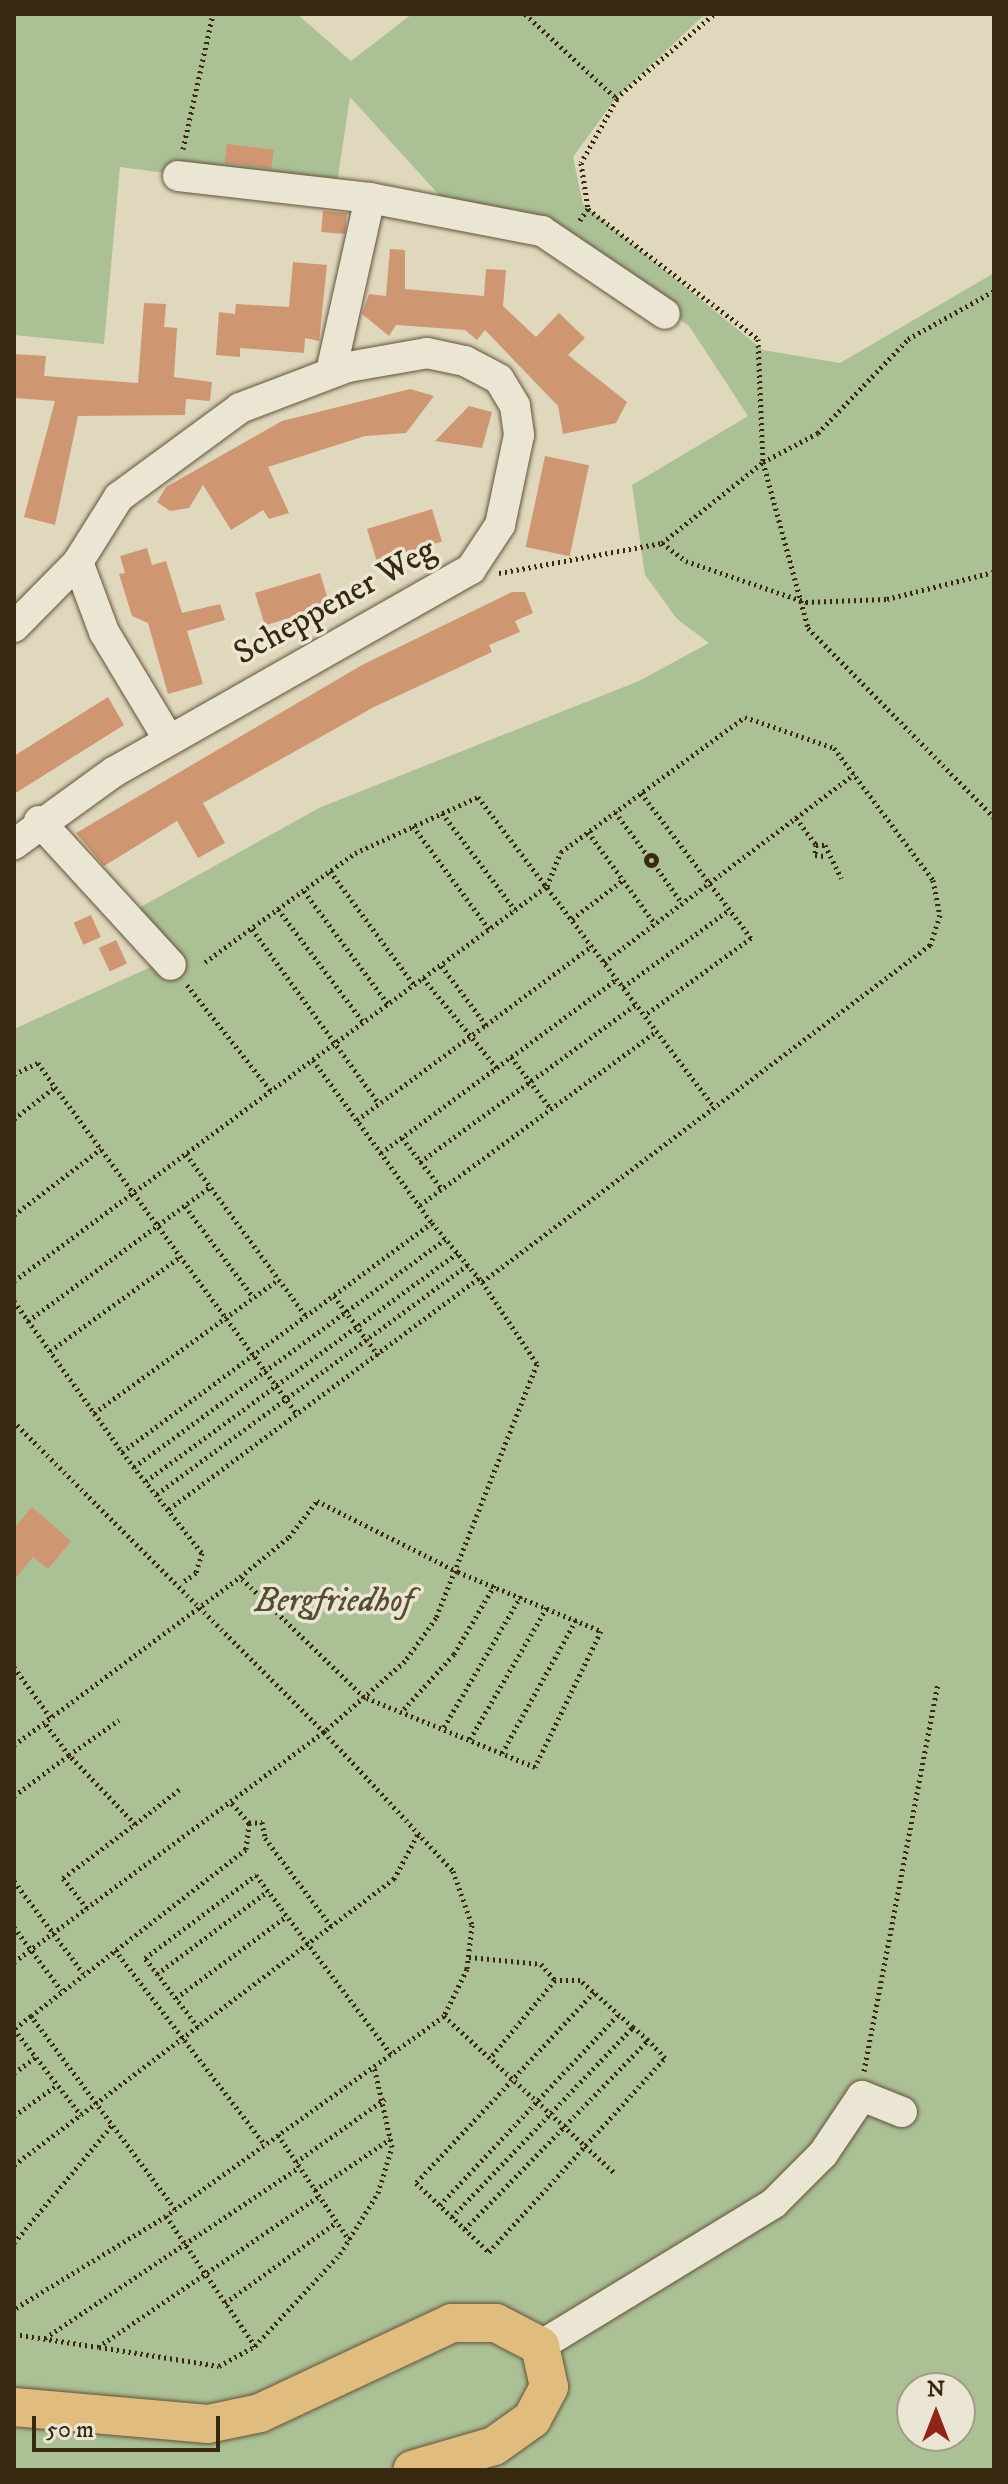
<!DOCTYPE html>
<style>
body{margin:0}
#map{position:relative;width:1008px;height:2484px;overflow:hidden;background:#e0d8bd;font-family:"IM FELL DW Pica",serif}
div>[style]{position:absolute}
.green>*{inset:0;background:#acc096}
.building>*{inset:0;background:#cf9672;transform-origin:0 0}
.path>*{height:5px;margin-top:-2.5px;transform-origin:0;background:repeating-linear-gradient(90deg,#392810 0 2px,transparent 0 6px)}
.path>.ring{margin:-2.5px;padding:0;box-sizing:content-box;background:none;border:5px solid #392810;border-radius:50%}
.roads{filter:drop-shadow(0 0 2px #63543b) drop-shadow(0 0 2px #63543b)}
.minor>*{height:30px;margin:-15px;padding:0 15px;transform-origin:15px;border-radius:15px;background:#ebe6d4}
.major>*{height:38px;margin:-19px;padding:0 19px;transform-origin:19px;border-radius:19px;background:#e0bc7e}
span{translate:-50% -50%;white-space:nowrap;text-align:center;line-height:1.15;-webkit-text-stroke:7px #ebe6d4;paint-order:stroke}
.street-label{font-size:34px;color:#392810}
.park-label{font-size:34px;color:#564e32;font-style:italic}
.frame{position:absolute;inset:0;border:16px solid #392810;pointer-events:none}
.north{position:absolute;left:896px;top:2372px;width:80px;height:80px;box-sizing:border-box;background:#ebe6d4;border:2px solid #a49a86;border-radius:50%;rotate:0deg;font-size:22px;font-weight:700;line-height:32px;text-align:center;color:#392810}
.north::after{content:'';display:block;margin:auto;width:28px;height:36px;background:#8f2418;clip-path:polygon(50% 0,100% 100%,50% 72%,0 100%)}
.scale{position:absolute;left:32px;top:2416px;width:188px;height:36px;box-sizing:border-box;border:4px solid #392810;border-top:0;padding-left:10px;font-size:24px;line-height:28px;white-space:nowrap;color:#392810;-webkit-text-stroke:6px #ebe6d4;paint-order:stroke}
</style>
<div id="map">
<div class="green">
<i style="clip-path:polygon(evenodd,14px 14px,297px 14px,351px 61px,412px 14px,705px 14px,616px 98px,573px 157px,583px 204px,763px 350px,840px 363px,994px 273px,994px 2470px,14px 2470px,14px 1029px,155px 965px,135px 910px,321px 807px,639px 681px,709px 643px,677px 619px,645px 575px,632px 485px,748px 416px,689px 326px,541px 225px,440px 196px,350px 97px,335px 196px,120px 167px,104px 344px,14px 335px,14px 14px,912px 2388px,960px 2388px,960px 2436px,912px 2436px,912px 2388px)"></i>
</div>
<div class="building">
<i style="left:227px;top:144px;width:47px;height:19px;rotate:7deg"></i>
<i style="left:323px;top:211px;width:24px;height:21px;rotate:5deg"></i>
<i style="clip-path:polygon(390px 249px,405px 250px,405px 289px,484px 296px,486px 269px,506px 270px,503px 306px,536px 337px,559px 313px,585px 338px,568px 355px,627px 402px,616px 423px,563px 434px,558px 406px,485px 330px,477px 340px,465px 330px,396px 325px,389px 336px,362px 314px,369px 294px,386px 296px)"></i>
<i style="clip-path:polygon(293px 262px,327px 265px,319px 341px,305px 338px,304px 353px,240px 348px,240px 357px,216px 355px,219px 312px,235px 314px,236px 304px,289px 307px)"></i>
<i style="clip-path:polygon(144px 303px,166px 304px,164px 327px,177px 328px,174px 377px,212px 382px,210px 401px,186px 399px,185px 415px,78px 416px,55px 525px,24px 517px,55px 401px,14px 398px,14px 354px,46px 356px,44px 376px,138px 383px)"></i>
<i style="clip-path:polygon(410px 389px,434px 396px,406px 433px,365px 436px,268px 467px,289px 513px,269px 519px,263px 510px,231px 530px,203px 485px,189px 508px,170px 511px,157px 502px,166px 487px,282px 421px)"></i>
<i style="clip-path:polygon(469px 406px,492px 412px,482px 448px,435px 441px)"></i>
<i style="left:545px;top:456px;width:45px;height:93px;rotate:12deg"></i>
<i style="left:432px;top:509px;width:34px;height:68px;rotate:73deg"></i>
<i style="clip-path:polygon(147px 548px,152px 565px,166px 561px,182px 613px,220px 604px,225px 620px,187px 631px,203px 684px,168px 694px,148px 623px,132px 616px,119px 574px,125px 573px,120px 556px)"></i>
<i style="left:320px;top:573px;width:34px;height:68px;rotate:73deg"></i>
<i style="clip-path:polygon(512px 592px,525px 592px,533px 613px,515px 621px,520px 632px,489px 645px,492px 652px,374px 707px,203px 803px,225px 843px,198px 858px,177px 821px,104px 866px,76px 833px,362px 665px)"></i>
<i style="clip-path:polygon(108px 697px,124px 725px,14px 794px,14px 756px)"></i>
<i style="left:91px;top:915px;width:24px;height:19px;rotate:66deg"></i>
<i style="left:116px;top:940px;width:26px;height:19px;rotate:65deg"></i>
<i style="clip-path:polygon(32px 1507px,71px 1541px,48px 1569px,33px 1557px,14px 1580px,14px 1528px)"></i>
</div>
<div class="path">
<i style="left:525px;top:14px;width:125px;rotate:42.7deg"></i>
<i style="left:617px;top:99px;width:73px;rotate:119.4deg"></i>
<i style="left:581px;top:163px;width:47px;rotate:81.3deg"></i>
<i style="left:588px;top:209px;width:17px;rotate:126deg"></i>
<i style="left:616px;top:98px;width:129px;rotate:-40.6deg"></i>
<i style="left:183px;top:149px;width:138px;rotate:-77.5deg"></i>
<i style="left:588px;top:209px;width:214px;rotate:37.4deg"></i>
<i style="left:758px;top:339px;width:123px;rotate:87.7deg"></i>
<i style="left:763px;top:462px;width:172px;rotate:74.8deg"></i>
<i style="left:808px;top:628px;width:265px;rotate:45.5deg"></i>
<i style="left:662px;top:543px;width:30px;rotate:37deg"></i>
<i style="left:686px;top:561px;width:127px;rotate:18.9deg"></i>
<i style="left:806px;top:602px;width:81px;rotate:-2.1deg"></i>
<i style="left:887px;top:599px;width:110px;rotate:-14.2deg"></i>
<i style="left:499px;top:573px;width:166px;rotate:-10.4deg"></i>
<i style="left:662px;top:543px;width:129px;rotate:-38.7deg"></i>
<i style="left:763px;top:462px;width:62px;rotate:-27.8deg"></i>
<i style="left:818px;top:433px;width:130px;rotate:-46.2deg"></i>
<i style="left:908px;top:339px;width:98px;rotate:-29.2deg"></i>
<i style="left:641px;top:793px;width:182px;rotate:52.8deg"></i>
<i style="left:751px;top:938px;width:131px;rotate:144deg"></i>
<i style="left:615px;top:812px;width:55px;rotate:53.1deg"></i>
<i style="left:442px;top:813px;width:121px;rotate:53deg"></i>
<i style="left:796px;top:818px;width:34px;rotate:53deg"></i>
<i style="left:816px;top:845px;width:9px"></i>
<i style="left:825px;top:845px;width:37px;rotate:64deg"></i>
<i style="left:413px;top:826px;width:128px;rotate:53.6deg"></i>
<i style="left:588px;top:832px;width:114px;rotate:53.9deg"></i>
<i style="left:816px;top:845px;width:10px;rotate:96deg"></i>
<i style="left:815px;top:855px;width:9px;rotate:6deg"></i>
<i class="ring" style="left:646px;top:855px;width:5px;height:5px"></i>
<i style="left:654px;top:864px;width:48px;rotate:54.3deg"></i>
<i style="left:330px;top:871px;width:142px;rotate:53.6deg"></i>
<i style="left:304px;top:891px;width:141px;rotate:53.4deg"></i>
<i style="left:278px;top:909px;width:141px;rotate:53deg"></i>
<i style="left:572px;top:919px;width:64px;rotate:-37.4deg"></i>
<i style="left:252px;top:929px;width:216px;rotate:54deg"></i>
<i style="left:205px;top:962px;width:185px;rotate:-36deg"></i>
<i style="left:355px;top:853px;width:135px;rotate:-24.5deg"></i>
<i style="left:478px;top:797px;width:390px;rotate:52.7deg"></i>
<i style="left:604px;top:962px;width:313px;rotate:-36.9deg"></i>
<i style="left:423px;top:978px;width:117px;rotate:50.6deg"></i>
<i style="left:187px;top:985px;width:135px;rotate:51.6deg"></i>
<i style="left:623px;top:987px;width:131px;rotate:-36deg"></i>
<i style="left:486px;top:1025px;width:132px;rotate:-36.7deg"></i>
<i style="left:511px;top:1057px;width:66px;rotate:52.4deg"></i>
<i style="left:313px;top:1060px;width:202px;rotate:53.9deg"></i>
<i style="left:14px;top:1074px;width:26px;rotate:-25deg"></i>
<i style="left:38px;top:1063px;width:29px;rotate:55deg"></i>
<i style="left:14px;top:1119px;width:52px;rotate:-38deg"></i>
<i style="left:55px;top:1087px;width:405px;rotate:53.5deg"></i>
<i style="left:357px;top:1120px;width:160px;rotate:-36.4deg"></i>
<i style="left:486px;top:1025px;width:75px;rotate:-126.9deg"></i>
<i style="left:402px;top:1138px;width:65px;rotate:51.9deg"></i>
<i style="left:381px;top:1153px;width:293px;rotate:-36.4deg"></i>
<i style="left:186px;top:1154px;width:202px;rotate:53.5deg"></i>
<i style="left:420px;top:1162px;width:268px;rotate:-36.1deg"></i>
<i style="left:420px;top:1205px;width:294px;rotate:-36.3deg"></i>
<i style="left:185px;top:1206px;width:114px;rotate:53.2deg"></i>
<i style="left:14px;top:1215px;width:109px;rotate:-37.2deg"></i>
<i style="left:14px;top:1281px;width:663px;rotate:-36.54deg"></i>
<i style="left:547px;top:886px;width:37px;rotate:-68deg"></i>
<i style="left:561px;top:852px;width:228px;rotate:-36.3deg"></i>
<i style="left:745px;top:717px;width:94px;rotate:19.2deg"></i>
<i style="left:834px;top:748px;width:165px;rotate:53.1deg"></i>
<i style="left:933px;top:880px;width:36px;rotate:79deg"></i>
<i style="left:940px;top:915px;width:32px;rotate:108deg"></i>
<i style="left:930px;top:945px;width:561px;rotate:143.05deg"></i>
<i style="left:482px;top:1282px;width:99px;rotate:56.1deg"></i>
<i style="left:537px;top:1364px;width:273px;rotate:111.7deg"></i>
<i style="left:436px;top:1618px;width:53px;rotate:125.8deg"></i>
<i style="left:405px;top:1661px;width:108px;rotate:138.8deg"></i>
<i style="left:324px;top:1732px;width:438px;rotate:-135deg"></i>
<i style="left:334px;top:1296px;width:74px;rotate:53.3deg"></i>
<i style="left:14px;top:1301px;width:186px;rotate:54.4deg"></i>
<i style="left:122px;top:1452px;width:385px;rotate:-36.5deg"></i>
<i style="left:432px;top:1223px;width:77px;rotate:49.7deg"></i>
<i style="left:28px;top:1321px;width:226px;rotate:-36.4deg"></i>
<i style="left:50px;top:1351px;width:160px;rotate:-35.9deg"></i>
<i style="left:94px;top:1413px;width:228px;rotate:-35.9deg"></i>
<i style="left:122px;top:1452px;width:129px;rotate:51.6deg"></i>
<i style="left:202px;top:1553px;width:21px;rotate:107deg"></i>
<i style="left:196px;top:1573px;width:18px;rotate:146deg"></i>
<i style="left:134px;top:1467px;width:386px;rotate:-36.2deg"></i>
<i style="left:146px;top:1481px;width:386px;rotate:-36.2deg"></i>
<i style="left:157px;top:1494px;width:386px;rotate:-36.4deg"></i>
<i style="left:169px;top:1509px;width:387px;rotate:-36.7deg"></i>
<i style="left:14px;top:1667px;width:62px;rotate:54.2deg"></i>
<i style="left:404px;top:1709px;width:74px;rotate:-47.7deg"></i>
<i style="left:454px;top:1654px;width:81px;rotate:-59.6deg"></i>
<i style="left:444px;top:1727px;width:152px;rotate:-59.6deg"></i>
<i style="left:470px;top:1739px;width:153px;rotate:-59.7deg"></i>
<i style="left:14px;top:1745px;width:282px;rotate:-36.6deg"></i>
<i style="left:240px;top:1577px;width:63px;rotate:-39.2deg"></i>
<i style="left:289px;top:1537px;width:46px;rotate:-52.1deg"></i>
<i style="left:317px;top:1501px;width:158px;rotate:26.7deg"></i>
<i style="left:458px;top:1572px;width:155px;rotate:22.4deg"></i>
<i style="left:601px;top:1631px;width:151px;rotate:115.9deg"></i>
<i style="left:535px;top:1767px;width:185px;rotate:-157.7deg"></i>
<i style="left:364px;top:1697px;width:173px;rotate:-135.9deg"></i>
<i style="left:502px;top:1753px;width:152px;rotate:-60.9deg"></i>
<i style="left:14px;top:1796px;width:69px;rotate:-36.7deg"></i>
<i style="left:69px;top:1755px;width:41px;rotate:-127.1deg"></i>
<i style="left:249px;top:1823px;width:13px;rotate:-4deg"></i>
<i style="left:262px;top:1822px;width:16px;rotate:79deg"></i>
<i style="left:265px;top:1838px;width:110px;rotate:53.1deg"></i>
<i style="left:135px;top:1824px;width:57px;rotate:-37.9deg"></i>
<i style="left:14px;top:1881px;width:115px;rotate:53.1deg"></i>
<i style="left:87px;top:1908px;width:38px;rotate:-129deg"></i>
<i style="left:63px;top:1878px;width:90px;rotate:-36.9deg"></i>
<i style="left:135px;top:1824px;width:95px;rotate:-133.7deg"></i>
<i style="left:69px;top:1755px;width:61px;rotate:-35deg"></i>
<i style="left:14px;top:1927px;width:79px;rotate:53.3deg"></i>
<i style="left:115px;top:1950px;width:246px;rotate:52.4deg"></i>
<i style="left:469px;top:1957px;width:72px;rotate:5.6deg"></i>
<i style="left:541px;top:1964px;width:21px;rotate:49deg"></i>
<i style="left:555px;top:1980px;width:102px;rotate:129.8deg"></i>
<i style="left:14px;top:1962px;width:386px;rotate:-36.6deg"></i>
<i style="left:324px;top:1732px;width:190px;rotate:47.1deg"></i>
<i style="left:453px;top:1871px;width:57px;rotate:70.6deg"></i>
<i style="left:472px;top:1925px;width:44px;rotate:96.5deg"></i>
<i style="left:467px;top:1969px;width:52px;rotate:116.1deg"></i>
<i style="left:444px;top:2016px;width:342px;rotate:144.3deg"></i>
<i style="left:166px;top:2216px;width:178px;rotate:148.5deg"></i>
<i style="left:157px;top:1974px;width:139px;rotate:-36.8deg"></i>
<i style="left:594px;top:1992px;width:261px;rotate:133deg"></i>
<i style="left:416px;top:2183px;width:100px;rotate:43.4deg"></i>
<i style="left:489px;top:2252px;width:262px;rotate:-47.8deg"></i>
<i style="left:665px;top:2058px;width:25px;rotate:-133deg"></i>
<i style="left:176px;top:1998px;width:138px;rotate:-36.5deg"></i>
<i style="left:31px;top:2016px;width:21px;rotate:143deg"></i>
<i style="left:14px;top:2029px;width:109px;rotate:52.1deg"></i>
<i style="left:444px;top:2016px;width:232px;rotate:42.6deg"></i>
<i style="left:198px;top:2027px;width:87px;rotate:-127.5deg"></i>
<i style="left:145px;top:1958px;width:139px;rotate:-36.8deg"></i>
<i style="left:256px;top:1875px;width:224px;rotate:53deg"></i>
<i style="left:864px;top:2071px;width:394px;rotate:-79.2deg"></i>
<i style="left:14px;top:2073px;width:26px;rotate:-36deg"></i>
<i style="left:14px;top:2116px;width:53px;rotate:-35.8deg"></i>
<i style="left:278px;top:2135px;width:127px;rotate:55.9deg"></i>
<i style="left:296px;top:2162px;width:109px;rotate:-35.3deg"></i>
<i style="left:14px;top:2165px;width:476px;rotate:-37deg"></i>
<i style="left:394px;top:1879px;width:53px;rotate:-62deg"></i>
<i style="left:315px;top:2190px;width:91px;rotate:-34.2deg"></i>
<i style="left:440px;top:2205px;width:262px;rotate:-46.9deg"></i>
<i style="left:175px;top:2209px;width:241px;rotate:-126.7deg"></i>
<i style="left:31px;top:2016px;width:272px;rotate:-37.8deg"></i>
<i style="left:246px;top:1849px;width:26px;rotate:-83deg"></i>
<i style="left:249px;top:1823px;width:29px;rotate:-131deg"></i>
<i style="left:166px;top:2216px;width:158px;rotate:55.6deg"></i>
<i style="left:255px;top:2346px;width:125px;rotate:-47.3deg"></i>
<i style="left:340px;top:2254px;width:72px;rotate:-58.1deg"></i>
<i style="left:378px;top:2193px;width:48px;rotate:-73.1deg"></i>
<i style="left:392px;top:2147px;width:83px;rotate:-102.5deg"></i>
<i style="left:452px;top:2217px;width:262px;rotate:-46.4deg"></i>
<i style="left:633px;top:2027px;width:71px;rotate:-138.4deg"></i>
<i style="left:580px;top:1980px;width:25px;rotate:180deg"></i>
<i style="left:465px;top:2229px;width:263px;rotate:-45.9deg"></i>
<i style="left:648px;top:2040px;width:20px;rotate:-139deg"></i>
<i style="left:14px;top:2243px;width:153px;rotate:-50.3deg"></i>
<i style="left:225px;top:2303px;width:138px;rotate:-35.9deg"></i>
<i style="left:14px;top:2334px;width:85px;rotate:8.8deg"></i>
<i style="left:98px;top:2347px;width:268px;rotate:-34.3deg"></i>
<i style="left:45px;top:2338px;width:306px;rotate:-33.9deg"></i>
<i style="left:99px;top:2347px;width:121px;rotate:9deg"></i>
<i style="left:219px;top:2366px;width:41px;rotate:-29.1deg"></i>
</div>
<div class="roads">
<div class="minor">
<i style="left:178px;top:176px;width:193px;rotate:6.5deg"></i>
<i style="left:331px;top:372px;width:178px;rotate:-77.4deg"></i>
<i style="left:370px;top:198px;width:175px;rotate:10.9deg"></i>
<i style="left:542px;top:231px;width:148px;rotate:34deg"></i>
<i style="left:78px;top:562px;width:75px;rotate:69.6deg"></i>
<i style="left:104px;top:632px;width:126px;rotate:59deg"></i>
<i style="left:14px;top:627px;width:91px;rotate:-45.4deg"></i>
<i style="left:78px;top:562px;width:77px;rotate:-57.8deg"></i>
<i style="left:119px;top:497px;width:150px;rotate:-36.3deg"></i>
<i style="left:240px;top:408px;width:116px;rotate:-20.8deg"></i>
<i style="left:348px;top:367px;width:80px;rotate:-10deg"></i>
<i style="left:427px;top:353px;width:39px;rotate:12deg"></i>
<i style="left:465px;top:361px;width:38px;rotate:28deg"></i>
<i style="left:499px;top:379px;width:31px;rotate:59deg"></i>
<i style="left:515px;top:406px;width:29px;rotate:82deg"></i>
<i style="left:519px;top:435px;width:92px;rotate:101.9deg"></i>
<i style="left:500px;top:525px;width:53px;rotate:123.4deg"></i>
<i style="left:471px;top:569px;width:409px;rotate:150.4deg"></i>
<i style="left:115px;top:771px;width:125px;rotate:144.1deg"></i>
<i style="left:39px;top:821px;width:195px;rotate:47.5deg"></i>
<i style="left:540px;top:2346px;width:274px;rotate:-31.4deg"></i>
<i style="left:774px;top:2203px;width:69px;rotate:-45deg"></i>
<i style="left:823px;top:2154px;width:70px;rotate:-56.1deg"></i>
<i style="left:862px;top:2096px;width:43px;rotate:21.8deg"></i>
</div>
<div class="major">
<i style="left:14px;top:2407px;width:195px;rotate:5deg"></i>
<i style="left:208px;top:2424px;width:53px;rotate:-11.9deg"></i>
<i style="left:260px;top:2413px;width:212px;rotate:-25.1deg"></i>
<i style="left:452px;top:2323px;width:44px"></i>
<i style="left:496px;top:2323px;width:50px;rotate:27.6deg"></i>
<i style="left:540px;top:2346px;width:42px;rotate:77.6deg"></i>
<i style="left:549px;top:2387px;width:36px;rotate:118deg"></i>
<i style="left:532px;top:2419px;width:47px;rotate:144.6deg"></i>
<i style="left:494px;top:2446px;width:85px;rotate:163.7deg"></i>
</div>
</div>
<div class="street-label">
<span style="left:335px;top:602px;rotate:-29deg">Scheppener Weg</span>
</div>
<div class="park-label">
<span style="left:334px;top:1602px">Bergfriedhof</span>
</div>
<div class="frame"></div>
<div class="north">N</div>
<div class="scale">50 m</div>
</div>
